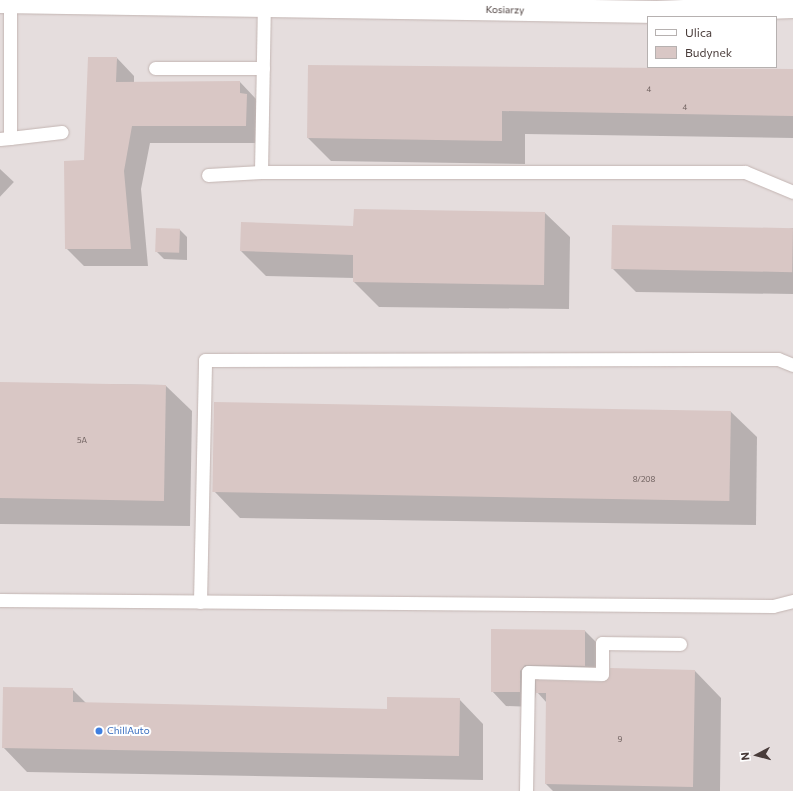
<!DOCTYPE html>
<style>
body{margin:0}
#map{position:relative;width:793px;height:791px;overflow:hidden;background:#f5eeec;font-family:Commissioner,sans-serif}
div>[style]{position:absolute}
.industrial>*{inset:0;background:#e5dddd}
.shadow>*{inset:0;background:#0003;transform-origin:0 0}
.building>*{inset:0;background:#d9c7c5;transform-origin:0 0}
.roads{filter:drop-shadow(0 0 1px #c3b5b2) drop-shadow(0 0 1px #c3b5b2)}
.service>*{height:13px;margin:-6.5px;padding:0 6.5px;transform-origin:6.5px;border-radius:6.5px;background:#fff}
.minor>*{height:22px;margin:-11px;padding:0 11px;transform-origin:11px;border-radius:11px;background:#fff}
.dots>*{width:11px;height:11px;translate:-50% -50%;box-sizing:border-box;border:2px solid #fff;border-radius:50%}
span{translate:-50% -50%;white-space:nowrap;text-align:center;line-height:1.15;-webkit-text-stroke:4px #fff;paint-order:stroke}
.number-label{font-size:8px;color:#6d5f5d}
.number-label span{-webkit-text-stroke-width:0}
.street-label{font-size:10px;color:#493c3a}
.shop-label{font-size:10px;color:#366cbe}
.left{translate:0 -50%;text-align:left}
.legend{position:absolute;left:647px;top:16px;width:130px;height:52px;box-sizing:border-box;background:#fff;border:1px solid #b6b1b0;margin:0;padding:5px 7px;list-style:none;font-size:12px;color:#493c3a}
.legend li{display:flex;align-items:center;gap:8px;height:20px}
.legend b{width:20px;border:1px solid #b6b1b0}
.north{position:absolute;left:737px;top:735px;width:40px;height:40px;-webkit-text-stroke:3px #fff;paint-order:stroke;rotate:264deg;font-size:11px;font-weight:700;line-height:16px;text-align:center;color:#493c3a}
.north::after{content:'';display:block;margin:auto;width:14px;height:18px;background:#493c3a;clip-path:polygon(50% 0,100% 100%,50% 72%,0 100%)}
</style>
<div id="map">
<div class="industrial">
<i style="clip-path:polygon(evenodd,4px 0,793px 0,793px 791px,0 791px,0 11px,4px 0,648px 17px,776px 17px,776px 67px,648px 67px,648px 17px)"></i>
</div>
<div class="shadow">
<i style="clip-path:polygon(117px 58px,134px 76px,134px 83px,240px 82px,257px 100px,263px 143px,150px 143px,141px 189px,148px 266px,84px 266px,66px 248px,85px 161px)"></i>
<i style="clip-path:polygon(309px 66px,793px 71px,793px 138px,525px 134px,525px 164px,331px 161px,308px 138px)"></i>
<i style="left:0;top:169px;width:19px;height:109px;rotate:43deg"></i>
<i style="clip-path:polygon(355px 210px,545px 213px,570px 237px,569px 309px,379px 307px,354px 282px,354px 278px,266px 276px,241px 251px,354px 227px)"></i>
<i style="clip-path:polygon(793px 228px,793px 294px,636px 292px,613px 269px)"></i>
<i style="clip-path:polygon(157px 229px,180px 230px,187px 237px,187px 260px,164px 259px,157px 252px)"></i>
<i style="clip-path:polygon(0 383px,165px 385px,192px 411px,190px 526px,0 524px)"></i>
<i style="clip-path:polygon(730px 411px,757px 437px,756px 525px,240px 518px,214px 491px)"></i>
<i style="clip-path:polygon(492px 630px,585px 631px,600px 646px,600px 680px,539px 679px,538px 681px,602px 683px,695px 671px,721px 698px,720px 791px,553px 791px,546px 784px,547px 703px,537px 692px,537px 683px,534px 707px,506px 706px,492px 691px)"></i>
<i style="clip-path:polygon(72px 689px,86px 703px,388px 710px,459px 699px,483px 724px,483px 780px,27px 772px,3px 747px)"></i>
</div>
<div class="building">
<i style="clip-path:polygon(88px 57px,117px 57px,116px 82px,240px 81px,240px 93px,247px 94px,246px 126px,132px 126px,124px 171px,131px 249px,65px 249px,64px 161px,84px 160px)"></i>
<i style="clip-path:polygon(308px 65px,793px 69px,793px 116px,502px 111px,502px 141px,307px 138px)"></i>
<i style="clip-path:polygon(354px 209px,545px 212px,544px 285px,353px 282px,353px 255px,240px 251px,241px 222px,353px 226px)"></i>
<i style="left:612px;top:225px;width:181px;height:44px;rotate:1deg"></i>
<i style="left:156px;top:228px;width:24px;height:24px;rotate:2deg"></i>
<i style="left:0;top:382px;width:166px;height:116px;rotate:1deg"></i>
<i style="left:214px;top:402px;width:517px;height:90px;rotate:1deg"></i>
<i style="clip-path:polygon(491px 629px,585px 630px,585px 666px,525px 665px,520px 671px,520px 692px,491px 692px)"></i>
<i style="clip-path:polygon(610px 668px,695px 670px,693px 787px,545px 784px,546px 693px,536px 693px,536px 680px,602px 682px,609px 678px)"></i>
<i style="clip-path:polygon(3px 687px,73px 688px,73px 702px,387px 709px,387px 697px,460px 698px,459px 756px,2px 748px)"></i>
</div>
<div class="roads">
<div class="service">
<i style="left:264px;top:0;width:172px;rotate:91deg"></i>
<i style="left:261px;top:172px;width:484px"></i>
<i style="left:745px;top:172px;width:52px;rotate:22.6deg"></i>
<i style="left:155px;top:68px;width:108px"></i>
<i style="left:10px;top:138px;width:52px;rotate:-6.6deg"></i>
<i style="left:0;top:139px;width:10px;rotate:-6deg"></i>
<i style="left:10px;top:138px;width:136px;rotate:-90deg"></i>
<i style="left:208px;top:175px;width:53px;rotate:-3.2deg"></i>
<i style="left:0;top:600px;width:773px;rotate:0.44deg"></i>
<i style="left:773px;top:606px;width:21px;rotate:-14deg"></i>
<i style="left:200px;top:602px;width:242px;rotate:-88.8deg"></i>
<i style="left:205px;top:360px;width:573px;rotate:-0.1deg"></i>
<i style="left:778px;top:359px;width:16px;rotate:22deg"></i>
<i style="left:526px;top:791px;width:119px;rotate:-89deg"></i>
<i style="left:528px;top:672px;width:74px;rotate:1.5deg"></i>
<i style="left:602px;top:674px;width:31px;rotate:-90deg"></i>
<i style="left:602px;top:643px;width:78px;rotate:0.7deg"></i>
</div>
<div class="minor">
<i style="left:0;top:2px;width:657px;rotate:0.87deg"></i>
<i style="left:657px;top:12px;width:136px;rotate:-2.1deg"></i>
</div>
</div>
<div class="dots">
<i style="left:99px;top:731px;background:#3f7fe0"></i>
</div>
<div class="number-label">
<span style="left:649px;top:90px">4</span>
<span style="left:685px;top:108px">4</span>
<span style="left:82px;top:441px">5A</span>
<span style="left:644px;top:480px">8/208</span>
<span style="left:620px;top:740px">9</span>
</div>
<div class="street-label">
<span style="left:505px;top:10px;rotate:1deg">Kosiarzy</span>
</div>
<div class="shop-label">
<span class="left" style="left:107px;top:731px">ChillAuto</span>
</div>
<ul class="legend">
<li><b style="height:5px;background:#fff"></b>Ulica</li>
<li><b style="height:11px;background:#d9c7c5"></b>Budynek</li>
</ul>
<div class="north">N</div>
</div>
